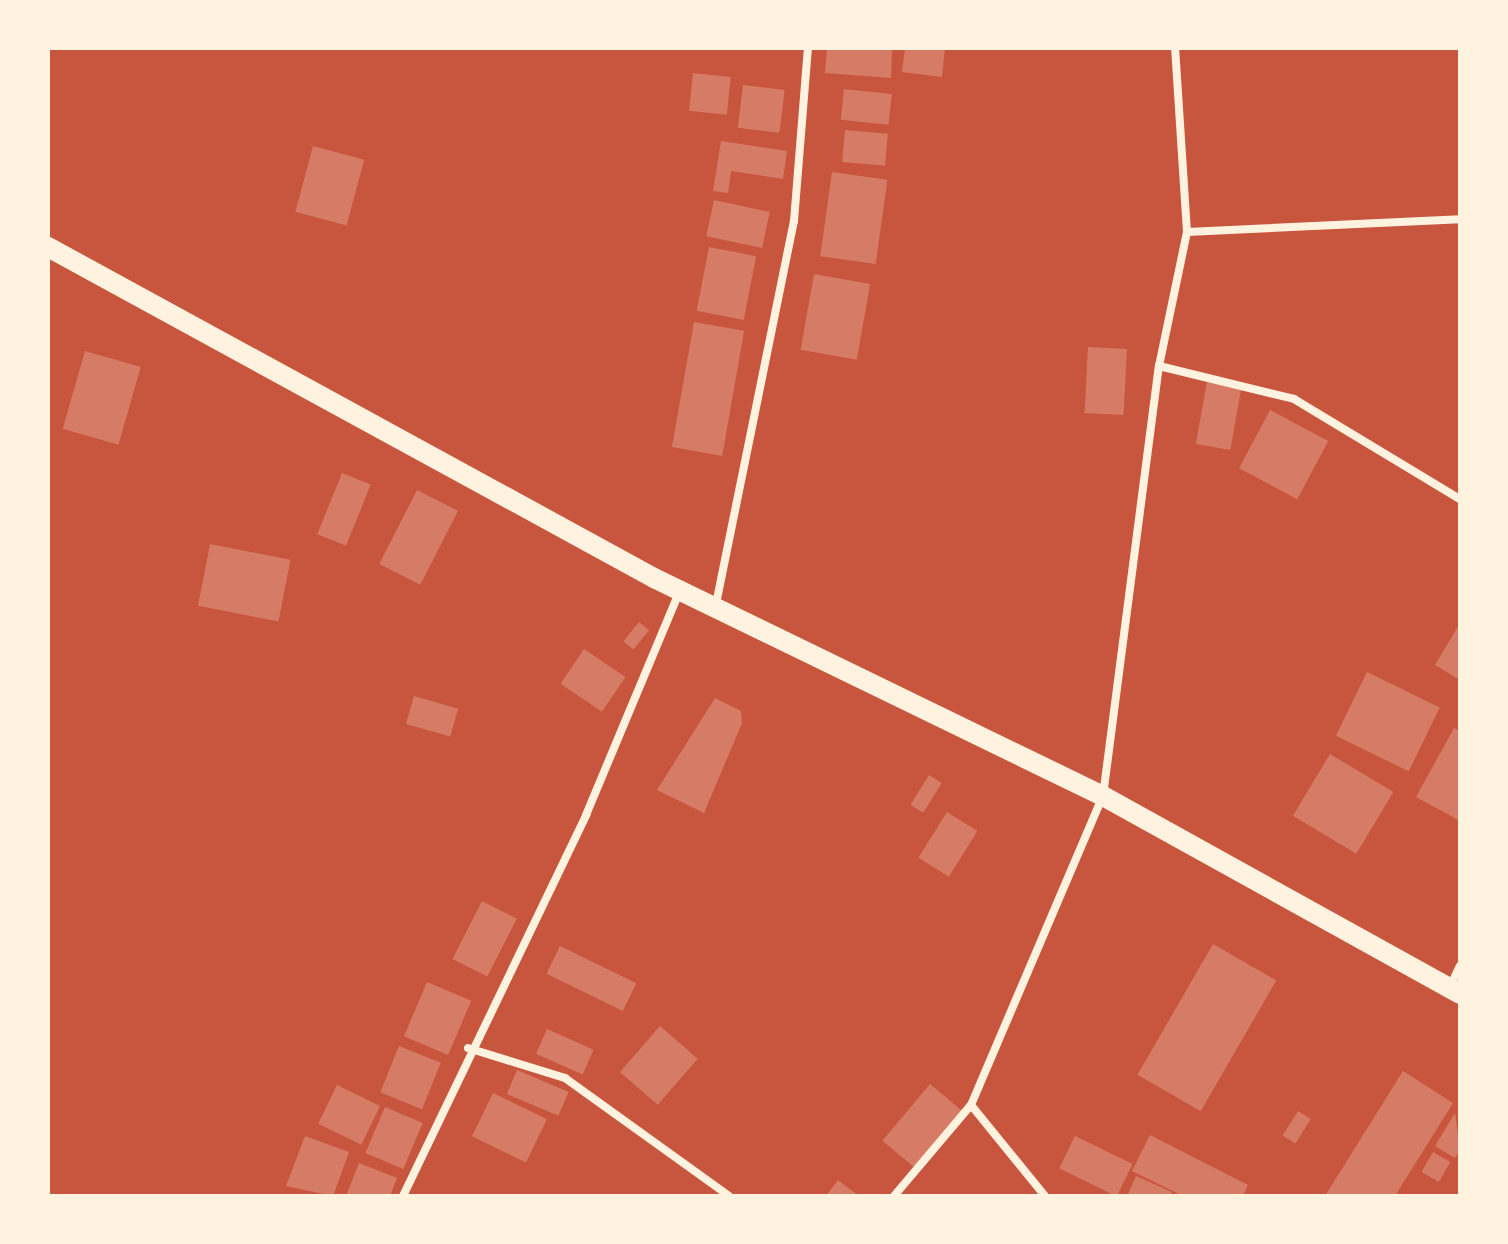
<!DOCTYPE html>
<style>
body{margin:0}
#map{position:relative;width:1508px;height:1244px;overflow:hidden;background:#c8553d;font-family:"Sofia Sans Condensed",sans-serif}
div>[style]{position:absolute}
.building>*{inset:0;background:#d67c66;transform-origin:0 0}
.minor>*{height:8px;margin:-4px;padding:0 4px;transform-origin:4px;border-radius:4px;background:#fff3e0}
.primary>*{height:20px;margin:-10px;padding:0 10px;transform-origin:10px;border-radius:10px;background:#fff3e0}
span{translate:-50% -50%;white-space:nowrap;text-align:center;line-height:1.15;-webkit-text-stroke:6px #fff3e0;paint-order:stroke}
.frame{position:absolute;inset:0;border:50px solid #fff3e0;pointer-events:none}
</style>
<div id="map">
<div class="building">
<i style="clip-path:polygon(827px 48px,892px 48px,891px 78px,825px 73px)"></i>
<i style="clip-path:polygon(905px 48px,945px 48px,942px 77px,902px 72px)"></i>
<i style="left:693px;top:73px;width:38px;height:38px;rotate:6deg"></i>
<i style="left:743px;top:85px;width:42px;height:43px;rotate:7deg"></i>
<i style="left:844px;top:89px;width:48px;height:31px;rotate:6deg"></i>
<i style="left:845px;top:130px;width:43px;height:32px;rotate:5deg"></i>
<i style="clip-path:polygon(721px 141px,787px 151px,783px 179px,731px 171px,728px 193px,713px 191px)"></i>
<i style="left:313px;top:146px;width:53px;height:68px;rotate:15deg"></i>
<i style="left:832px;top:172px;width:56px;height:85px;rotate:8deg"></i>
<i style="left:714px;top:200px;width:57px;height:37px;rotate:12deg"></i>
<i style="left:709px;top:247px;width:48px;height:65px;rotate:11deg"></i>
<i style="left:814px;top:274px;width:57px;height:77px;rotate:10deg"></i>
<i style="left:694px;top:322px;width:51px;height:127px;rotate:10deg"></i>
<i style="left:1088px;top:347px;width:39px;height:66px;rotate:3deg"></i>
<i style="left:85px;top:351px;width:58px;height:81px;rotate:16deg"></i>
<i style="left:1207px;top:381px;width:35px;height:64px;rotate:10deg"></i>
<i style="left:1270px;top:410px;width:66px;height:66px;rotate:28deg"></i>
<i style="left:342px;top:473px;width:31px;height:66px;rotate:22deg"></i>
<i style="left:417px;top:490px;width:46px;height:83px;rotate:27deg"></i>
<i style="left:210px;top:544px;width:82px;height:63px;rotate:11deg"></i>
<i style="left:639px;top:622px;width:13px;height:25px;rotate:39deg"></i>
<i style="clip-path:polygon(1460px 623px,1460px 680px,1435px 665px)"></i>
<i style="left:584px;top:649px;width:50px;height:42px;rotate:34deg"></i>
<i style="left:1367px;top:672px;width:81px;height:71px;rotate:26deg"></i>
<i style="left:414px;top:696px;width:46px;height:29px;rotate:16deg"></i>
<i style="clip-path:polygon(715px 698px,741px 711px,742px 723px,704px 813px,657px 790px)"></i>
<i style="clip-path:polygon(1454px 728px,1460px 731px,1460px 821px,1416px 797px)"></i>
<i style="left:1330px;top:754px;width:74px;height:72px;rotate:31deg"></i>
<i style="left:929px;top:775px;width:15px;height:35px;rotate:32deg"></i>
<i style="left:947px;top:812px;width:36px;height:54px;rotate:32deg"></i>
<i style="left:482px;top:901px;width:39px;height:65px;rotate:27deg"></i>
<i style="left:1213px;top:944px;width:73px;height:151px;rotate:30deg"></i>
<i style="left:560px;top:946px;width:85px;height:31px;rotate:26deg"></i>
<i style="left:427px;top:982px;width:48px;height:59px;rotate:23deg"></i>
<i style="left:660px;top:1026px;width:50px;height:61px;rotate:41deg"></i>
<i style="left:547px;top:1029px;width:51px;height:27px;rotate:24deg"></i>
<i style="left:399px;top:1046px;width:45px;height:50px;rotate:22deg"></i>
<i style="left:517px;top:1070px;width:56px;height:26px;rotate:23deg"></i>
<i style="clip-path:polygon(1403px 1071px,1453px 1103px,1395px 1196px,1325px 1196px)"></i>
<i style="left:930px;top:1084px;width:48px;height:74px;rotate:40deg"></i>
<i style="left:337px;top:1085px;width:48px;height:43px;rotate:26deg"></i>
<i style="left:493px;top:1093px;width:60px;height:48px;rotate:26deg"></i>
<i style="left:385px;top:1107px;width:41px;height:50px;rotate:23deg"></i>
<i style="left:1298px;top:1111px;width:15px;height:29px;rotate:32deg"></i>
<i style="clip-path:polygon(1455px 1113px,1460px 1150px,1455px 1158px,1435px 1146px)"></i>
<i style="clip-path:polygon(1150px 1135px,1248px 1185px,1243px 1196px,1183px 1196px,1132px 1171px)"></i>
<i style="clip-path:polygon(305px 1136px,349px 1152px,333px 1196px,286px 1186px)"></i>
<i style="left:1075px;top:1136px;width:64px;height:36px;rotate:26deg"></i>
<i style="left:1433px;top:1152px;width:20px;height:23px;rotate:30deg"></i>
<i style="clip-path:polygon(359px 1163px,397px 1178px,390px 1196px,346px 1196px)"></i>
<i style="clip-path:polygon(1136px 1176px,1172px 1192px,1170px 1196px,1128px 1194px)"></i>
<i style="clip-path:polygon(838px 1180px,859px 1196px,826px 1196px)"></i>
</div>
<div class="minor">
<i style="left:1187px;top:232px;width:273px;rotate:-2.7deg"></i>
<i style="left:1159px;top:366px;width:139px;rotate:13.7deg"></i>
<i style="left:1294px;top:399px;width:194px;rotate:31.1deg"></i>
<i style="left:715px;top:609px;width:396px;rotate:-78.5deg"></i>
<i style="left:794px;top:221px;width:174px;rotate:-85.4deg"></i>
<i style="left:1450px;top:987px;width:23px;rotate:-65deg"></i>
<i style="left:468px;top:1048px;width:102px;rotate:17.2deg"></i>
<i style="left:565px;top:1078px;width:202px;rotate:35.7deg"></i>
<i style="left:971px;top:1105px;width:117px;rotate:50.9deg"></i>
<i style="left:403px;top:1196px;width:423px;rotate:-64.3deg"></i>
<i style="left:586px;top:815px;width:241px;rotate:-67.3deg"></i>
<i style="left:894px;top:1196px;width:119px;rotate:-49.8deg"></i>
<i style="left:971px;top:1105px;width:336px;rotate:-66.9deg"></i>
<i style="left:1103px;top:796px;width:434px;rotate:-82.6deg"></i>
<i style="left:1159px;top:366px;width:137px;rotate:-78.2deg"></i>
<i style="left:1187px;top:232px;width:184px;rotate:-93.7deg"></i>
</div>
<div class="primary">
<i style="left:48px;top:247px;width:691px;rotate:28.64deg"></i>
<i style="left:654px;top:578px;width:499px;rotate:25.9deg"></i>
<i style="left:1103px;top:796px;width:408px;rotate:29deg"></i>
</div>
<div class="frame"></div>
</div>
